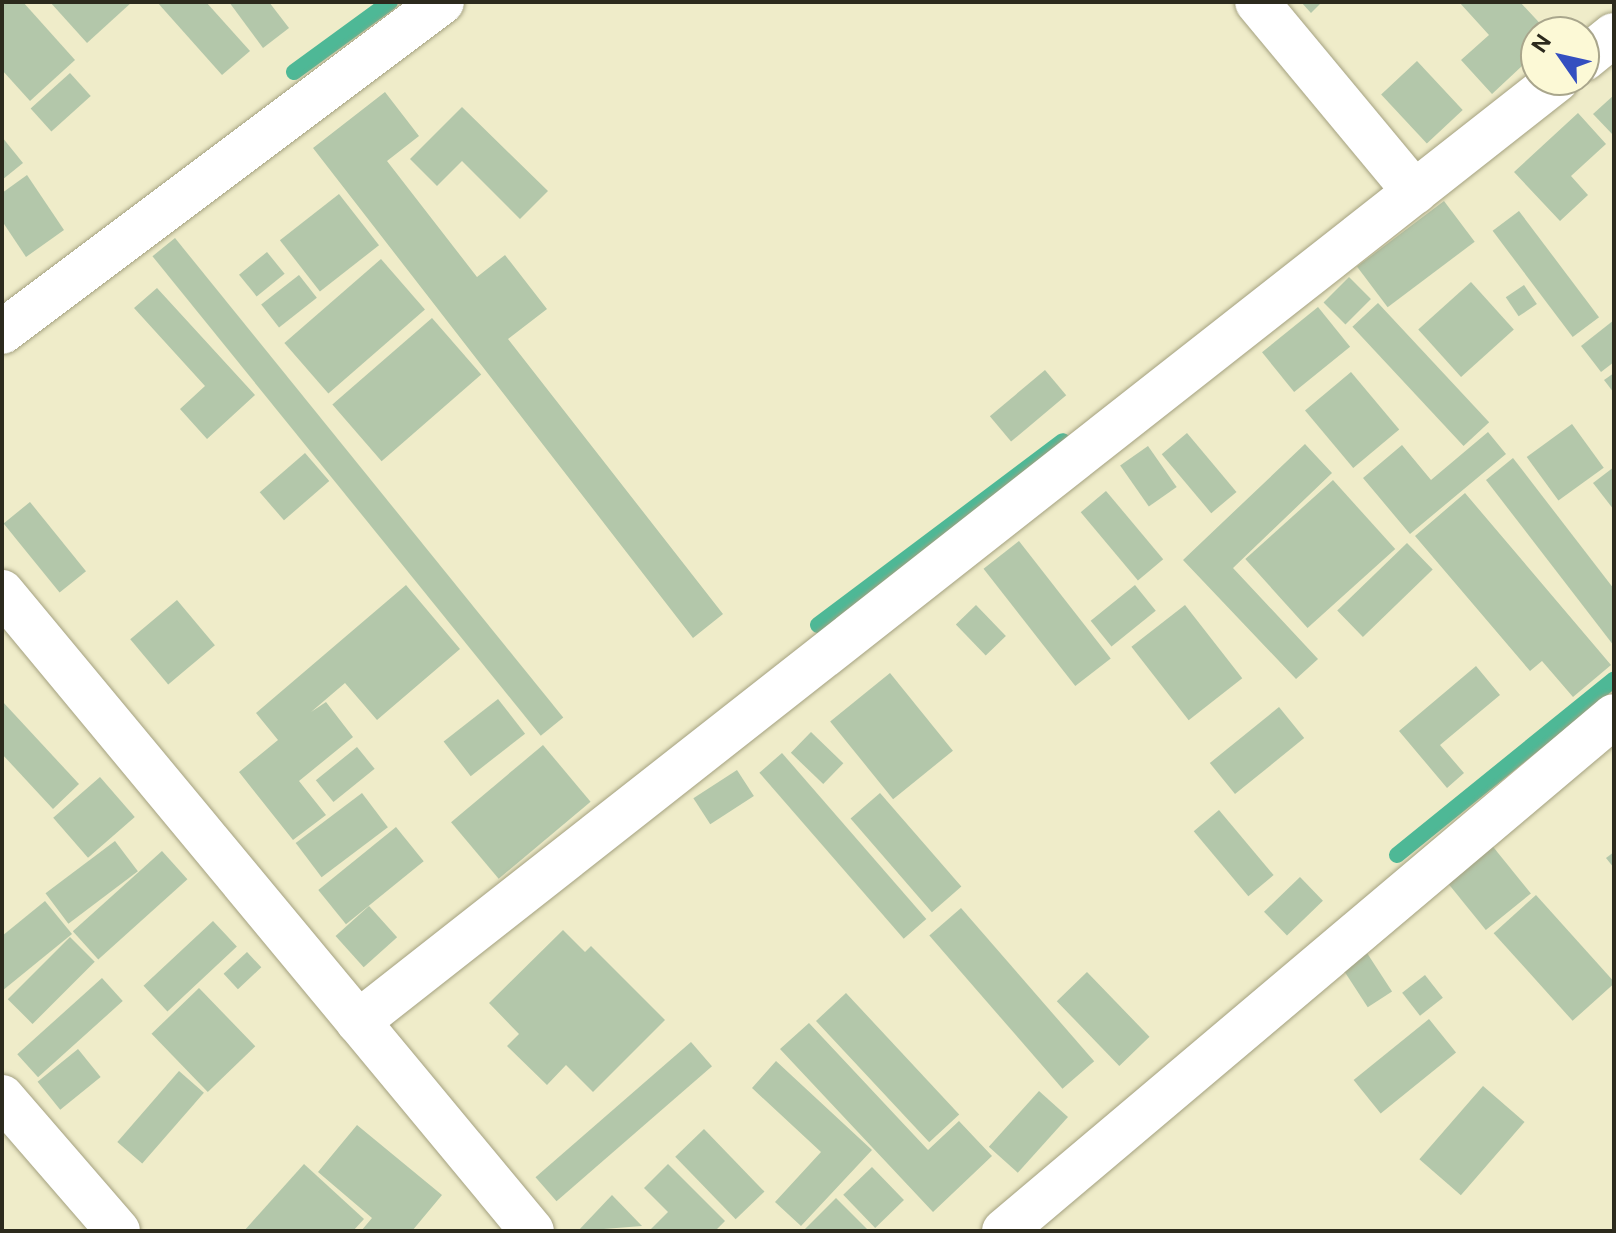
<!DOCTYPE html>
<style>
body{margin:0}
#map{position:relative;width:1616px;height:1233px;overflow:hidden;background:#efecc9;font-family:"DM Sans",sans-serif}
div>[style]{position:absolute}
.stream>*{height:16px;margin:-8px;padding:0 8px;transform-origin:8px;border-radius:8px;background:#4eb896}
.building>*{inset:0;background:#b3c7aa;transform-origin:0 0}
.roads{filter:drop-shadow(0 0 2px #a4a180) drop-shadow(0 0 2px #a4a180)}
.minor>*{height:44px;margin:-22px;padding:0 22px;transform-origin:22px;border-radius:22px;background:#fff}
span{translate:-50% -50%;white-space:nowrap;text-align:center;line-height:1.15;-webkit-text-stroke:8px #fcf9d6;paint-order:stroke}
.frame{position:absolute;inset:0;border:4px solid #2c2a1d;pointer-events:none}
.north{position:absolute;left:1520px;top:16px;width:80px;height:80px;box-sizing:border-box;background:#fcf9d6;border:2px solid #a9a68c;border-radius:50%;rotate:304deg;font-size:22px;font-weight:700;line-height:32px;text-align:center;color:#2c2a1d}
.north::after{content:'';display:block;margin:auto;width:28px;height:36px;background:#344fc0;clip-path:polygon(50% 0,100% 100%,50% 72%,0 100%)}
</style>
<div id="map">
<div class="stream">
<i style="left:294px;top:72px;width:119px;rotate:-36.1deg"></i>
<i style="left:818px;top:625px;width:306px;rotate:-36.9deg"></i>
<i style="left:1397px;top:855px;width:279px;rotate:-39deg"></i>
</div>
<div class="building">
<i style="clip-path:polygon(2px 2px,23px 2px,75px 60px,30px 101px,2px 70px)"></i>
<i style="clip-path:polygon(50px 2px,132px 2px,87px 43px)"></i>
<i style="clip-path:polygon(157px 2px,206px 2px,250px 51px,222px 75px)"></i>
<i style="clip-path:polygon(229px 2px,269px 2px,289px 28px,263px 48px)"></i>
<i style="clip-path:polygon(1301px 2px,1322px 2px,1311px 13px)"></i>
<i style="clip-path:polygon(1459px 2px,1520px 2px,1548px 32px,1536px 32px,1536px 53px,1492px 94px,1461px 60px,1489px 35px)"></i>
<i style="left:1417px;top:61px;width:67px;height:49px;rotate:47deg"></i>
<i style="left:70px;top:73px;width:31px;height:53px;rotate:48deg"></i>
<i style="clip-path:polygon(385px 92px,419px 136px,387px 161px,477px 277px,505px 255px,547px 309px,508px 339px,723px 614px,693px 638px,313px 148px)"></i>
<i style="clip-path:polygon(1614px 95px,1614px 136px,1593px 114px)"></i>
<i style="clip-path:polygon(462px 107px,548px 191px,520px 219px,462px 161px,437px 186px,410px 159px)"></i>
<i style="clip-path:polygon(1578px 113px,1606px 144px,1571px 176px,1588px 195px,1560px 221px,1514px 172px)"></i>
<i style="clip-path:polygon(2px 137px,23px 163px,2px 180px)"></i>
<i style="clip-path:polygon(27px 175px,64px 230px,26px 257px,2px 221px,2px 193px)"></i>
<i style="left:339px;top:194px;width:65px;height:75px;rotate:52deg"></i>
<i style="left:1444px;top:201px;width:51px;height:109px;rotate:53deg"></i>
<i style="left:1519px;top:211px;width:133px;height:33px;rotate:53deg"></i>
<i style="left:175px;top:238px;width:617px;height:29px;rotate:51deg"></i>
<i style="left:267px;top:252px;width:28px;height:36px;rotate:51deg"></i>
<i style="left:381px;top:259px;width:67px;height:128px;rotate:49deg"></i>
<i style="left:299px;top:275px;width:29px;height:48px;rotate:52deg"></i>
<i style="left:1349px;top:277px;width:31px;height:36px;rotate:45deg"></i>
<i style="left:1471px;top:282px;width:64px;height:71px;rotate:48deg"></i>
<i style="left:1524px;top:285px;width:23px;height:22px;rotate:56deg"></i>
<i style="clip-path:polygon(157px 288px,255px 395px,207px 439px,180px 409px,205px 386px,134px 308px)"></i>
<i style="left:1378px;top:303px;width:163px;height:35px;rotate:47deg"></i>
<i style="left:1318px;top:307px;width:51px;height:72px;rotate:51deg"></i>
<i style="left:432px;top:318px;width:75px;height:132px;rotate:49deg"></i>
<i style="clip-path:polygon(1614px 320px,1614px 362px,1601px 372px,1581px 346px)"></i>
<i style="left:1045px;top:370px;width:33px;height:72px;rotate:50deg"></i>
<i style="left:1351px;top:372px;width:75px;height:60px;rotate:50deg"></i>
<i style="clip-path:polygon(1614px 373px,1614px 393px,1604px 380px)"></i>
<i style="left:1572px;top:424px;width:54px;height:56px;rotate:54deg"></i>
<i style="clip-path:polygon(1488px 432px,1506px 454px,1410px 534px,1363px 478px,1402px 445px,1431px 480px)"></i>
<i style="left:1187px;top:433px;width:77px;height:33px;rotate:50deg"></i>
<i style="clip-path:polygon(1305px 444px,1332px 473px,1233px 568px,1318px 659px,1296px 679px,1183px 560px)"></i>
<i style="left:1148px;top:446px;width:50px;height:34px;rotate:55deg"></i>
<i style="left:305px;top:453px;width:37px;height:60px;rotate:49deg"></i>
<i style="clip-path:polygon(1513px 458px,1614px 589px,1614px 646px,1486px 480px)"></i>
<i style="clip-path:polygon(1614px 467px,1614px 510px,1593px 483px)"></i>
<i style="left:1333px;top:480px;width:93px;height:118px;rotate:48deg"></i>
<i style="left:1106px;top:491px;width:89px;height:33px;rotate:50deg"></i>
<i style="clip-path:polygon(1465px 493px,1611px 665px,1573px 697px,1542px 661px,1530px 671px,1415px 536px)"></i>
<i style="left:30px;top:502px;width:89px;height:34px;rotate:51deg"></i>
<i style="left:1019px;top:541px;width:149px;height:45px;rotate:52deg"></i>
<i style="left:1407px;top:543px;width:37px;height:97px;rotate:46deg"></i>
<i style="clip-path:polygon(406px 585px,460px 649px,377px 720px,345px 683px,311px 712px,326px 702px,353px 737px,299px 781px,326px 815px,293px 840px,239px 772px,278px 740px,256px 713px)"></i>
<i style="left:1135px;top:585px;width:33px;height:57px;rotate:51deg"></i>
<i style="left:177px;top:600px;width:59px;height:61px;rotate:50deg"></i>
<i style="left:976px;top:605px;width:43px;height:28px;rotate:46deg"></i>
<i style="left:1185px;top:605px;width:93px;height:68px;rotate:52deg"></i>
<i style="clip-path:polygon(1476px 666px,1500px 695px,1440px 745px,1464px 773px,1447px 788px,1399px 731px)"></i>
<i style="left:890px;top:673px;width:100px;height:77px;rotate:51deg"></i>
<i style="left:498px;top:699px;width:44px;height:69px;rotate:52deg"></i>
<i style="clip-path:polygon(2px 701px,79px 784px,53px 809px,2px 754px)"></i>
<i style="left:1279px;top:707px;width:40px;height:89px;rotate:51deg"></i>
<i style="left:811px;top:732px;width:45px;height:29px;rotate:44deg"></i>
<i style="left:543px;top:745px;width:74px;height:120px;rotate:50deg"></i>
<i style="left:357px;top:747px;width:28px;height:53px;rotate:51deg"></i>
<i style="left:782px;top:753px;width:220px;height:30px;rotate:49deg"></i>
<i style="left:737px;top:770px;width:31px;height:52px;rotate:57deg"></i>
<i style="left:100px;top:777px;width:53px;height:62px;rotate:49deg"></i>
<i style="left:362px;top:793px;width:43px;height:83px;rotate:53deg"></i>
<i style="left:880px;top:793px;width:124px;height:39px;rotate:49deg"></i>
<i style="left:1219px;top:810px;width:85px;height:33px;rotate:50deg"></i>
<i style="left:396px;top:827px;width:44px;height:100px;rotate:51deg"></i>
<i style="left:115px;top:841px;width:38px;height:87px;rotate:53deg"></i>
<i style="left:1490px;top:843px;width:65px;height:58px;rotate:51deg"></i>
<i style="left:162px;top:851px;width:38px;height:120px;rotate:48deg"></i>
<i style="clip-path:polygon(1614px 852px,1614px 868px,1606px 858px)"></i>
<i style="left:1300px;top:877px;width:33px;height:50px;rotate:46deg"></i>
<i style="left:1536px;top:895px;width:118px;height:57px;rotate:48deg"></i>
<i style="clip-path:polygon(45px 901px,72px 934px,2px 991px,2px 936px)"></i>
<i style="left:369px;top:906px;width:42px;height:45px;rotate:48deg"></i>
<i style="left:961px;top:908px;width:203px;height:42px;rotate:49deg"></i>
<i style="left:213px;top:921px;width:35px;height:95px;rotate:47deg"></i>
<i style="clip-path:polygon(563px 930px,585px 952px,591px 946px,665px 1020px,593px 1092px,566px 1065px,547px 1085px,507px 1046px,519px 1034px,489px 1003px)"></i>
<i style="left:70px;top:937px;width:35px;height:88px;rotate:45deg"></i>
<i style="left:247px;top:952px;width:21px;height:32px;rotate:47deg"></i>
<i style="left:1367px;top:953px;width:46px;height:29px;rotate:57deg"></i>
<i style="left:1087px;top:972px;width:90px;height:42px;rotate:46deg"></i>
<i style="left:1425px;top:975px;width:29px;height:29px;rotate:52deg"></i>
<i style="left:102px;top:978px;width:31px;height:114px;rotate:48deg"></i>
<i style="left:199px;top:988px;width:81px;height:66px;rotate:46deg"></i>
<i style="left:846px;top:993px;width:166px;height:41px;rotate:47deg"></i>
<i style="left:1429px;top:1019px;width:43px;height:97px;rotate:51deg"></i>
<i style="clip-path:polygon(809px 1023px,928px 1150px,959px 1121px,992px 1156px,933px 1212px,780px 1049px)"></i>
<i style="left:691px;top:1042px;width:32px;height:206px;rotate:49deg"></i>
<i style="left:78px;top:1049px;width:36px;height:52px;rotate:51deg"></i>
<i style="clip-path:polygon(776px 1061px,872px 1150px,801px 1226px,775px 1202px,821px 1152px,752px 1088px)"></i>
<i style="left:179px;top:1071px;width:33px;height:94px;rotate:41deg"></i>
<i style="left:1483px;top:1086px;width:55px;height:97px;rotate:41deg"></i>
<i style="left:1039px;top:1091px;width:39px;height:75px;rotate:42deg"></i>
<i style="clip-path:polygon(357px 1125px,442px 1195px,412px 1231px,361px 1231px,372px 1218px,318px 1172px)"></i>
<i style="left:704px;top:1129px;width:87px;height:40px;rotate:46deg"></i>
<i style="clip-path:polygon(304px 1164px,364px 1219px,353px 1231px,244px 1231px)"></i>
<i style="clip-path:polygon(668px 1164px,725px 1221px,715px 1231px,649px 1231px,668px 1212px,644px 1188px)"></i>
<i style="left:872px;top:1167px;width:46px;height:40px;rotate:46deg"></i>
<i style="clip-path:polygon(612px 1195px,642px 1226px,578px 1231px)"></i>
<i style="clip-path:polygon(836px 1198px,869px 1231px,803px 1231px)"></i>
</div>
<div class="roads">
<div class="minor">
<i style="left:1257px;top:2px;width:247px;rotate:50.3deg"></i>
<i style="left:1584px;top:59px;width:38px;rotate:-39deg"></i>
<i style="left:2px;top:332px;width:550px;rotate:-36.87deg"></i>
<i style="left:2px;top:592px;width:830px;rotate:50.33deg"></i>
<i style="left:358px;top:1022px;width:1525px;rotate:-38.16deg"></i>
<i style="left:2px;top:1097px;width:177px;rotate:49.1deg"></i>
<i style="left:1004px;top:1231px;width:798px;rotate:-40.17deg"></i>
</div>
</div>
<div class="frame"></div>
<div class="north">N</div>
</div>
